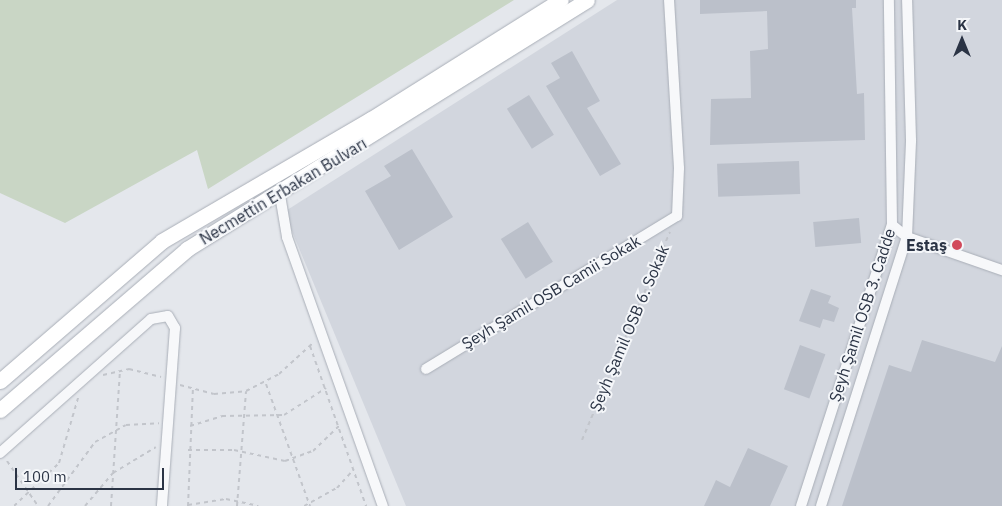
<!DOCTYPE html>
<meta charset="utf-8">
<style>
body{margin:0}
#map{position:relative;width:1002px;height:506px;overflow:hidden;background:#e4e7ec;font-family:"IBM Plex Sans",sans-serif}
div>[style]{position:absolute}
.built>*{inset:0;background:#d2d6de}
.green>*{inset:0;background:#c9d6c5}
.building>*{inset:0;background:#bbc0ca;transform-origin:0 0}
.path>*{height:2px;margin-top:-1px;transform-origin:0;background:repeating-linear-gradient(90deg,#c2c5cb 0 4px,transparent 0 8px)}
.roads{filter:drop-shadow(0 0 1px #a9aeb7) drop-shadow(0 0 1px #a9aeb7)}
.minor>*{height:10px;margin:-5px;padding:0 5px;transform-origin:5px;border-radius:5px;background:#f7f8fa}
.primary>*{height:15px;margin:-7.5px;padding:0 7.5px;transform-origin:7.5px;border-radius:7.5px;background:#fff}
.dots>*{width:14px;height:14px;translate:-50% -50%;box-sizing:border-box;border:2px solid #f4f6f9;border-radius:50%}
span{translate:-50% -50%;white-space:nowrap;text-align:center;line-height:1.15;-webkit-text-stroke:4px #f4f6f9;paint-order:stroke}
.street-label{font-size:16px;color:#2b3445}
.poi-label{font-size:16px;color:#2b3445;font-weight:700}
.right{translate:-100% -50%;text-align:right}
.north{position:absolute;left:937px;top:15px;width:50px;height:50px;-webkit-text-stroke:4px #f4f6f9;paint-order:stroke;rotate:0deg;font-size:14px;font-weight:700;line-height:20px;text-align:center;color:#2b3445}
.north::after{content:'';display:block;margin:auto;width:18px;height:22px;background:#2b3445;clip-path:polygon(50% 0,100% 100%,50% 72%,0 100%)}
.scale{position:absolute;left:15px;top:468px;width:149px;height:22px;box-sizing:border-box;border:2px solid #2b3445;border-top:0;padding-left:6px;font-size:15px;line-height:18px;white-space:nowrap;color:#2b3445;-webkit-text-stroke:4px #f4f6f9;paint-order:stroke}
</style>
<div id="map">
<div class="built">
<i style="clip-path:polygon(617px 0,1002px 0,1002px 506px,406px 506px,284px 212px)"></i>
</div>
<div class="green">
<i style="clip-path:polygon(0 0,514px 0,208px 189px,197px 150px,65px 223px,0 193px)"></i>
</div>
<div class="building">
<i style="clip-path:polygon(700px 0,856px 0,856px 8px,852px 8px,857px 94px,864px 93px,865px 140px,710px 145px,711px 99px,751px 98px,750px 51px,768px 49px,767px 11px,700px 14px)"></i>
<i style="clip-path:polygon(572px 51px,600px 101px,587px 108px,621px 164px,600px 176px,546px 86px,560px 78px,551px 63px)"></i>
<i style="left:529px;top:95px;width:47px;height:26px;rotate:58deg"></i>
<i style="clip-path:polygon(412px 149px,453px 217px,399px 250px,365px 191px,391px 176px,384px 166px)"></i>
<i style="left:799px;top:161px;width:33px;height:82px;rotate:88deg"></i>
<i style="left:859px;top:218px;width:25px;height:46px;rotate:85deg"></i>
<i style="left:528px;top:222px;width:47px;height:32px;rotate:58deg"></i>
<i style="clip-path:polygon(811px 289px,831px 296px,828px 303px,839px 308px,834px 322px,823px 319px,820px 328px,799px 321px)"></i>
<i style="clip-path:polygon(922px 340px,995px 362px,1002px 346px,1002px 506px,842px 506px,889px 365px,911px 372px)"></i>
<i style="left:800px;top:345px;width:27px;height:47px;rotate:20deg"></i>
<i style="clip-path:polygon(748px 448px,788px 466px,770px 506px,704px 506px,716px 480px,730px 487px)"></i>
</div>
<div class="path">
<i style="left:310px;top:346px;width:170px;rotate:70.7deg"></i>
<i style="left:103px;top:375px;width:27px;rotate:-13deg"></i>
<i style="left:129px;top:369px;width:33px;rotate:14deg"></i>
<i style="left:266px;top:384px;width:130px;rotate:70.2deg"></i>
<i style="left:180px;top:385px;width:35px;rotate:15deg"></i>
<i style="left:214px;top:394px;width:32px;rotate:-5deg"></i>
<i style="left:246px;top:391px;width:37px;rotate:-27deg"></i>
<i style="left:279px;top:374px;width:47px;rotate:-42.4deg"></i>
<i style="left:190px;top:426px;width:34px;rotate:-17deg"></i>
<i style="left:222px;top:416px;width:62px;rotate:-0.9deg"></i>
<i style="left:284px;top:415px;width:50px;rotate:-32.7deg"></i>
<i style="left:582px;top:440px;width:226px;rotate:-67.1deg"></i>
<i style="left:188px;top:450px;width:46px"></i>
<i style="left:234px;top:450px;width:52px;rotate:12.2deg"></i>
<i style="left:285px;top:461px;width:30px;rotate:-20deg"></i>
<i style="left:313px;top:451px;width:36px;rotate:-44deg"></i>
<i style="left:7px;top:461px;width:55px;rotate:55.4deg"></i>
<i style="left:188px;top:505px;width:38px;rotate:-9deg"></i>
<i style="left:226px;top:499px;width:33px;rotate:12deg"></i>
<i style="left:14px;top:506px;width:62px;rotate:-43.7deg"></i>
<i style="left:59px;top:463px;width:68px;rotate:-73.7deg"></i>
<i style="left:48px;top:506px;width:79px;rotate:-53.7deg"></i>
<i style="left:95px;top:442px;width:35px;rotate:-29deg"></i>
<i style="left:126px;top:425px;width:33px;rotate:-3deg"></i>
<i style="left:85px;top:506px;width:43px;rotate:-49.7deg"></i>
<i style="left:113px;top:473px;width:50px;rotate:-31.2deg"></i>
<i style="left:111px;top:506px;width:136px;rotate:-86.2deg"></i>
<i style="left:188px;top:506px;width:117px;rotate:-87.6deg"></i>
<i style="left:237px;top:506px;width:115px;rotate:-85.5deg"></i>
<i style="left:304px;top:506px;width:38px;rotate:-29deg"></i>
<i style="left:337px;top:488px;width:25px;rotate:-48deg"></i>
</div>
<div class="roads">
<div class="minor">
<i style="left:280px;top:195px;width:43px;rotate:80.5deg"></i>
<i style="left:287px;top:237px;width:286px;rotate:70.4deg"></i>
<i style="left:892px;top:225px;width:19px;rotate:39deg"></i>
<i style="left:907px;top:237px;width:101px;rotate:19.2deg"></i>
<i style="left:426px;top:369px;width:294px;rotate:-31.4deg"></i>
<i style="left:677px;top:216px;width:48px;rotate:-87.6deg"></i>
<i style="left:679px;top:168px;width:168px;rotate:-93.4deg"></i>
<i style="left:0;top:453px;width:202px;rotate:-41.6deg"></i>
<i style="left:151px;top:319px;width:17px;rotate:-10deg"></i>
<i style="left:168px;top:316px;width:14px;rotate:60deg"></i>
<i style="left:175px;top:328px;width:178px;rotate:94.2deg"></i>
<i style="left:801px;top:506px;width:295px;rotate:-72.1deg"></i>
<i style="left:892px;top:225px;width:225px;rotate:-90.8deg"></i>
<i style="left:821px;top:506px;width:282px;rotate:-72.3deg"></i>
<i style="left:907px;top:237px;width:97px;rotate:-87.6deg"></i>
<i style="left:911px;top:140px;width:140px;rotate:-91.6deg"></i>
</div>
<div class="primary">
<i style="left:0;top:381px;width:214px;rotate:-40.8deg"></i>
<i style="left:162px;top:241px;width:242px;rotate:-30.3deg"></i>
<i style="left:371px;top:119px;width:224px;rotate:-32.1deg"></i>
<i style="left:0;top:410px;width:247px;rotate:-40.7deg"></i>
<i style="left:187px;top:249px;width:471px;rotate:-31.9deg"></i>
</div>
</div>
<div class="dots">
<i style="left:957px;top:245px;background:#d1495b"></i>
</div>
<div class="street-label">
<span style="left:283px;top:191px;rotate:-31deg">Necmettin Erbakan Bulvarı</span>
<span style="left:551px;top:292px;rotate:-31deg">Şeyh Şamil OSB Camii Sokak</span>
<span style="left:862px;top:315px;rotate:-72deg">Şeyh Şamil OSB 3. Cadde</span>
<span style="left:629px;top:328px;rotate:-67deg">Şeyh Şamil OSB 6. Sokak</span>
</div>
<div class="poi-label">
<span class="right" style="left:947px;top:245px">Estaş</span>
</div>
<div class="north">K</div>
<div class="scale">100 m</div>
</div>
